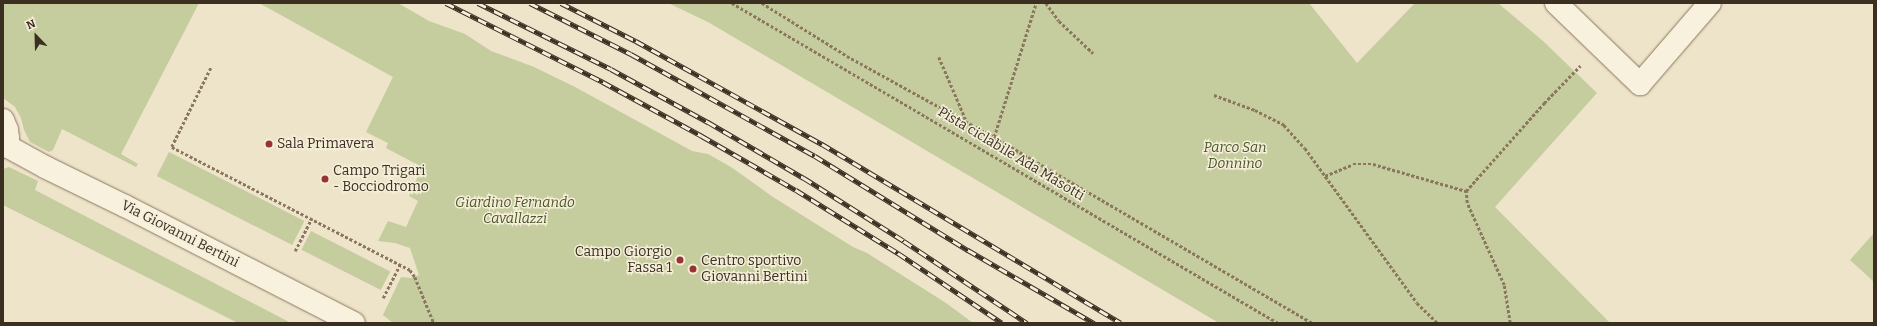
<!DOCTYPE html>
<style>
body{margin:0}
#map{position:relative;width:1877px;height:326px;overflow:hidden;background:#eee4ca;font-family:Bitter,serif}
div>[style]{position:absolute}
.green>*{inset:0;background:#c5cc9e;transform-origin:0 0}
.path>*{height:2.5px;margin-top:-1.25px;transform-origin:0;background:repeating-linear-gradient(90deg,#8a775e 0 3px,transparent 0 5px)}
.roads{filter:drop-shadow(0 0 1px #8a775e) drop-shadow(0 0 1px #8a775e)}
.minor>*{height:22px;margin:-11px;padding:0 11px;transform-origin:11px;border-radius:11px;background:#f8f1dd}
.rail>*{height:4.5px;margin-top:-2.25px;transform-origin:0;background:repeating-linear-gradient(90deg,#f5eed9 0 9px,#3b2f21 0 18px);box-sizing:border-box;border-block:1px solid #3b2f21}
.dots>*{width:11px;height:11px;translate:-50% -50%;box-sizing:border-box;border:2px solid #f5eed9;border-radius:50%}
span{translate:-50% -50%;white-space:nowrap;text-align:center;line-height:1.15;-webkit-text-stroke:3px #f5eed9;paint-order:stroke}
.poi-label{font-size:14px;color:#3b2f21}
.left{translate:0 -50%;text-align:left}
.right{translate:-100% -50%;text-align:right}
.park-label{font-size:14px;color:#4a5729;font-style:italic}
.street-label{font-size:14px;color:#3b2f21}
.frame{position:absolute;inset:0;border:4px solid #3b2f21;pointer-events:none}
.north{position:absolute;left:16px;top:16px;width:40px;height:40px;-webkit-text-stroke:3px #f5eed9;paint-order:stroke;rotate:337deg;font-size:11px;font-weight:700;line-height:16px;text-align:center;color:#3b2f21}
.north::after{content:'';display:block;margin:auto;width:14px;height:18px;background:#3b2f21;clip-path:polygon(50% 0,100% 100%,50% 72%,0 100%)}
</style>
<div id="map">
<div class="green">
<i style="clip-path:polygon(3px 3px,199px 3px,121px 154px,138px 164px,136px 167px,62px 129px,53px 150px,49px 152px,30px 142px,24px 130px,21px 118px,15px 107px,3px 98px)"></i>
<i style="clip-path:polygon(259px 3px,398px 3px,429px 21px,465px 34px,491px 51px,534px 67px,575px 87px,692px 151px,708px 154px,731px 167px,773px 197px,853px 247px,867px 253px,946px 303px,973px 323px,393px 323px,383px 315px,401px 277px,411px 278px,419px 275px,410px 248px,395px 243px,378px 241px,388px 221px,406px 227px,418px 201px,409px 196px,422px 167px,386px 148px,388px 143px,366px 132px,393px 77px)"></i>
<i style="clip-path:polygon(668px 3px,1309px 3px,1357px 63px,1415px 3px,1498px 3px,1543px 41px,1597px 93px,1495px 207px,1610px 323px,1219px 323px,708px 22px)"></i>
<i style="left:169px;top:152px;width:152px;height:27px;rotate:27deg"></i>
<i style="clip-path:polygon(9px 167px,38px 181px,35px 190px,291px 323px,238px 323px,3px 205px,3px 169px)"></i>
<i style="left:311px;top:231px;width:89px;height:21px;rotate:27deg"></i>
<i style="clip-path:polygon(1874px 233px,1874px 282px,1850px 260px)"></i>
</div>
<div class="path">
<i style="left:732px;top:3px;width:633px;rotate:30.37deg"></i>
<i style="left:762px;top:3px;width:100px;rotate:31.9deg"></i>
<i style="left:847px;top:56px;width:168px;rotate:28.9deg"></i>
<i style="left:994px;top:137px;width:368px;rotate:30.3deg"></i>
<i style="left:1046px;top:3px;width:22px;rotate:54deg"></i>
<i style="left:1059px;top:21px;width:47px;rotate:43.3deg"></i>
<i style="left:939px;top:57px;width:69px;rotate:66.8deg"></i>
<i style="left:211px;top:68px;width:88px;rotate:116.3deg"></i>
<i style="left:172px;top:147px;width:268px;rotate:27.3deg"></i>
<i style="left:410px;top:270px;width:9px;rotate:54deg"></i>
<i style="left:415px;top:277px;width:50px;rotate:67.6deg"></i>
<i style="left:1214px;top:95px;width:44px;rotate:20.1deg"></i>
<i style="left:1255px;top:110px;width:33px;rotate:27deg"></i>
<i style="left:1284px;top:125px;width:31px;rotate:48deg"></i>
<i style="left:1305px;top:148px;width:191px;rotate:54.1deg"></i>
<i style="left:1417px;top:303px;width:29px;rotate:44deg"></i>
<i style="left:994px;top:137px;width:140px;rotate:-72.6deg"></i>
<i style="left:1325px;top:176px;width:30px;rotate:-23deg"></i>
<i style="left:1353px;top:164px;width:20px"></i>
<i style="left:1373px;top:164px;width:97px;rotate:16.2deg"></i>
<i style="left:295px;top:251px;width:36px;rotate:-63deg"></i>
<i style="left:383px;top:298px;width:37px;rotate:-63deg"></i>
<i style="left:1510px;top:323px;width:38px;rotate:-99deg"></i>
<i style="left:1504px;top:285px;width:90px;rotate:-114.3deg"></i>
<i style="left:1467px;top:203px;width:12px;rotate:-95deg"></i>
<i style="left:1466px;top:191px;width:118px;rotate:-48.4deg"></i>
<i style="left:1544px;top:103px;width:52px;rotate:-45.8deg"></i>
</div>
<div class="roads">
<div class="minor">
<i style="left:1556px;top:3px;width:117px;rotate:44deg"></i>
<i style="left:1640px;top:84px;width:107px;rotate:-49.2deg"></i>
<i style="left:3px;top:120px;width:11px;rotate:68deg"></i>
<i style="left:7px;top:130px;width:8px;rotate:83deg"></i>
<i style="left:8px;top:138px;width:10px;rotate:119deg"></i>
<i style="left:5px;top:145px;width:46px;rotate:28.8deg"></i>
<i style="left:45px;top:167px;width:89px;rotate:26deg"></i>
<i style="left:125px;top:206px;width:257px;rotate:27.1deg"></i>
</div>
</div>
<div class="rail">
<i style="left:446px;top:3px;width:176px;rotate:26.7deg"></i>
<i style="left:603px;top:82px;width:113px;rotate:28.6deg"></i>
<i style="left:702px;top:136px;width:108px;rotate:29.9deg"></i>
<i style="left:796px;top:190px;width:120px;rotate:31.7deg"></i>
<i style="left:898px;top:253px;width:125px;rotate:33.9deg"></i>
<i style="left:478px;top:3px;width:148px;rotate:26.4deg"></i>
<i style="left:611px;top:69px;width:111px;rotate:28.7deg"></i>
<i style="left:708px;top:122px;width:111px;rotate:30.3deg"></i>
<i style="left:804px;top:178px;width:118px;rotate:32.2deg"></i>
<i style="left:904px;top:241px;width:148px;rotate:33.7deg"></i>
<i style="left:530px;top:3px;width:113px;rotate:26.8deg"></i>
<i style="left:631px;top:54px;width:210px;rotate:29deg"></i>
<i style="left:815px;top:156px;width:180px;rotate:31.6deg"></i>
<i style="left:968px;top:250px;width:146px;rotate:30.1deg"></i>
<i style="left:561px;top:3px;width:84px;rotate:26.9deg"></i>
<i style="left:636px;top:41px;width:213px;rotate:29deg"></i>
<i style="left:822px;top:144px;width:348px;rotate:30.9deg"></i>
</div>
<div class="dots">
<i style="left:269px;top:144px;background:#983330"></i>
<i style="left:325px;top:179px;background:#983330"></i>
<i style="left:680px;top:260px;background:#983330"></i>
<i style="left:693px;top:269px;background:#983330"></i>
</div>
<div class="poi-label">
<span class="left" style="left:277px;top:144px">Sala Primavera</span>
<span class="left" style="left:333px;top:179px">Campo Trigari<br>- Bocciodromo</span>
<span class="right" style="left:672px;top:260px">Campo Giorgio<br>Fassa 1</span>
<span class="left" style="left:701px;top:269px">Centro sportivo<br>Giovanni Bertini</span>
</div>
<div class="park-label">
<span style="left:1235px;top:156px">Parco San<br>Donnino</span>
<span style="left:515px;top:211px">Giardino Fernando<br>Cavallazzi</span>
</div>
<div class="street-label">
<span style="left:1011px;top:154px;rotate:31deg">Pista ciclabile Ada Masotti</span>
<span style="left:180px;top:234px;rotate:27deg">Via Giovanni Bertini</span>
</div>
<div class="frame"></div>
<div class="north">N</div>
</div>
